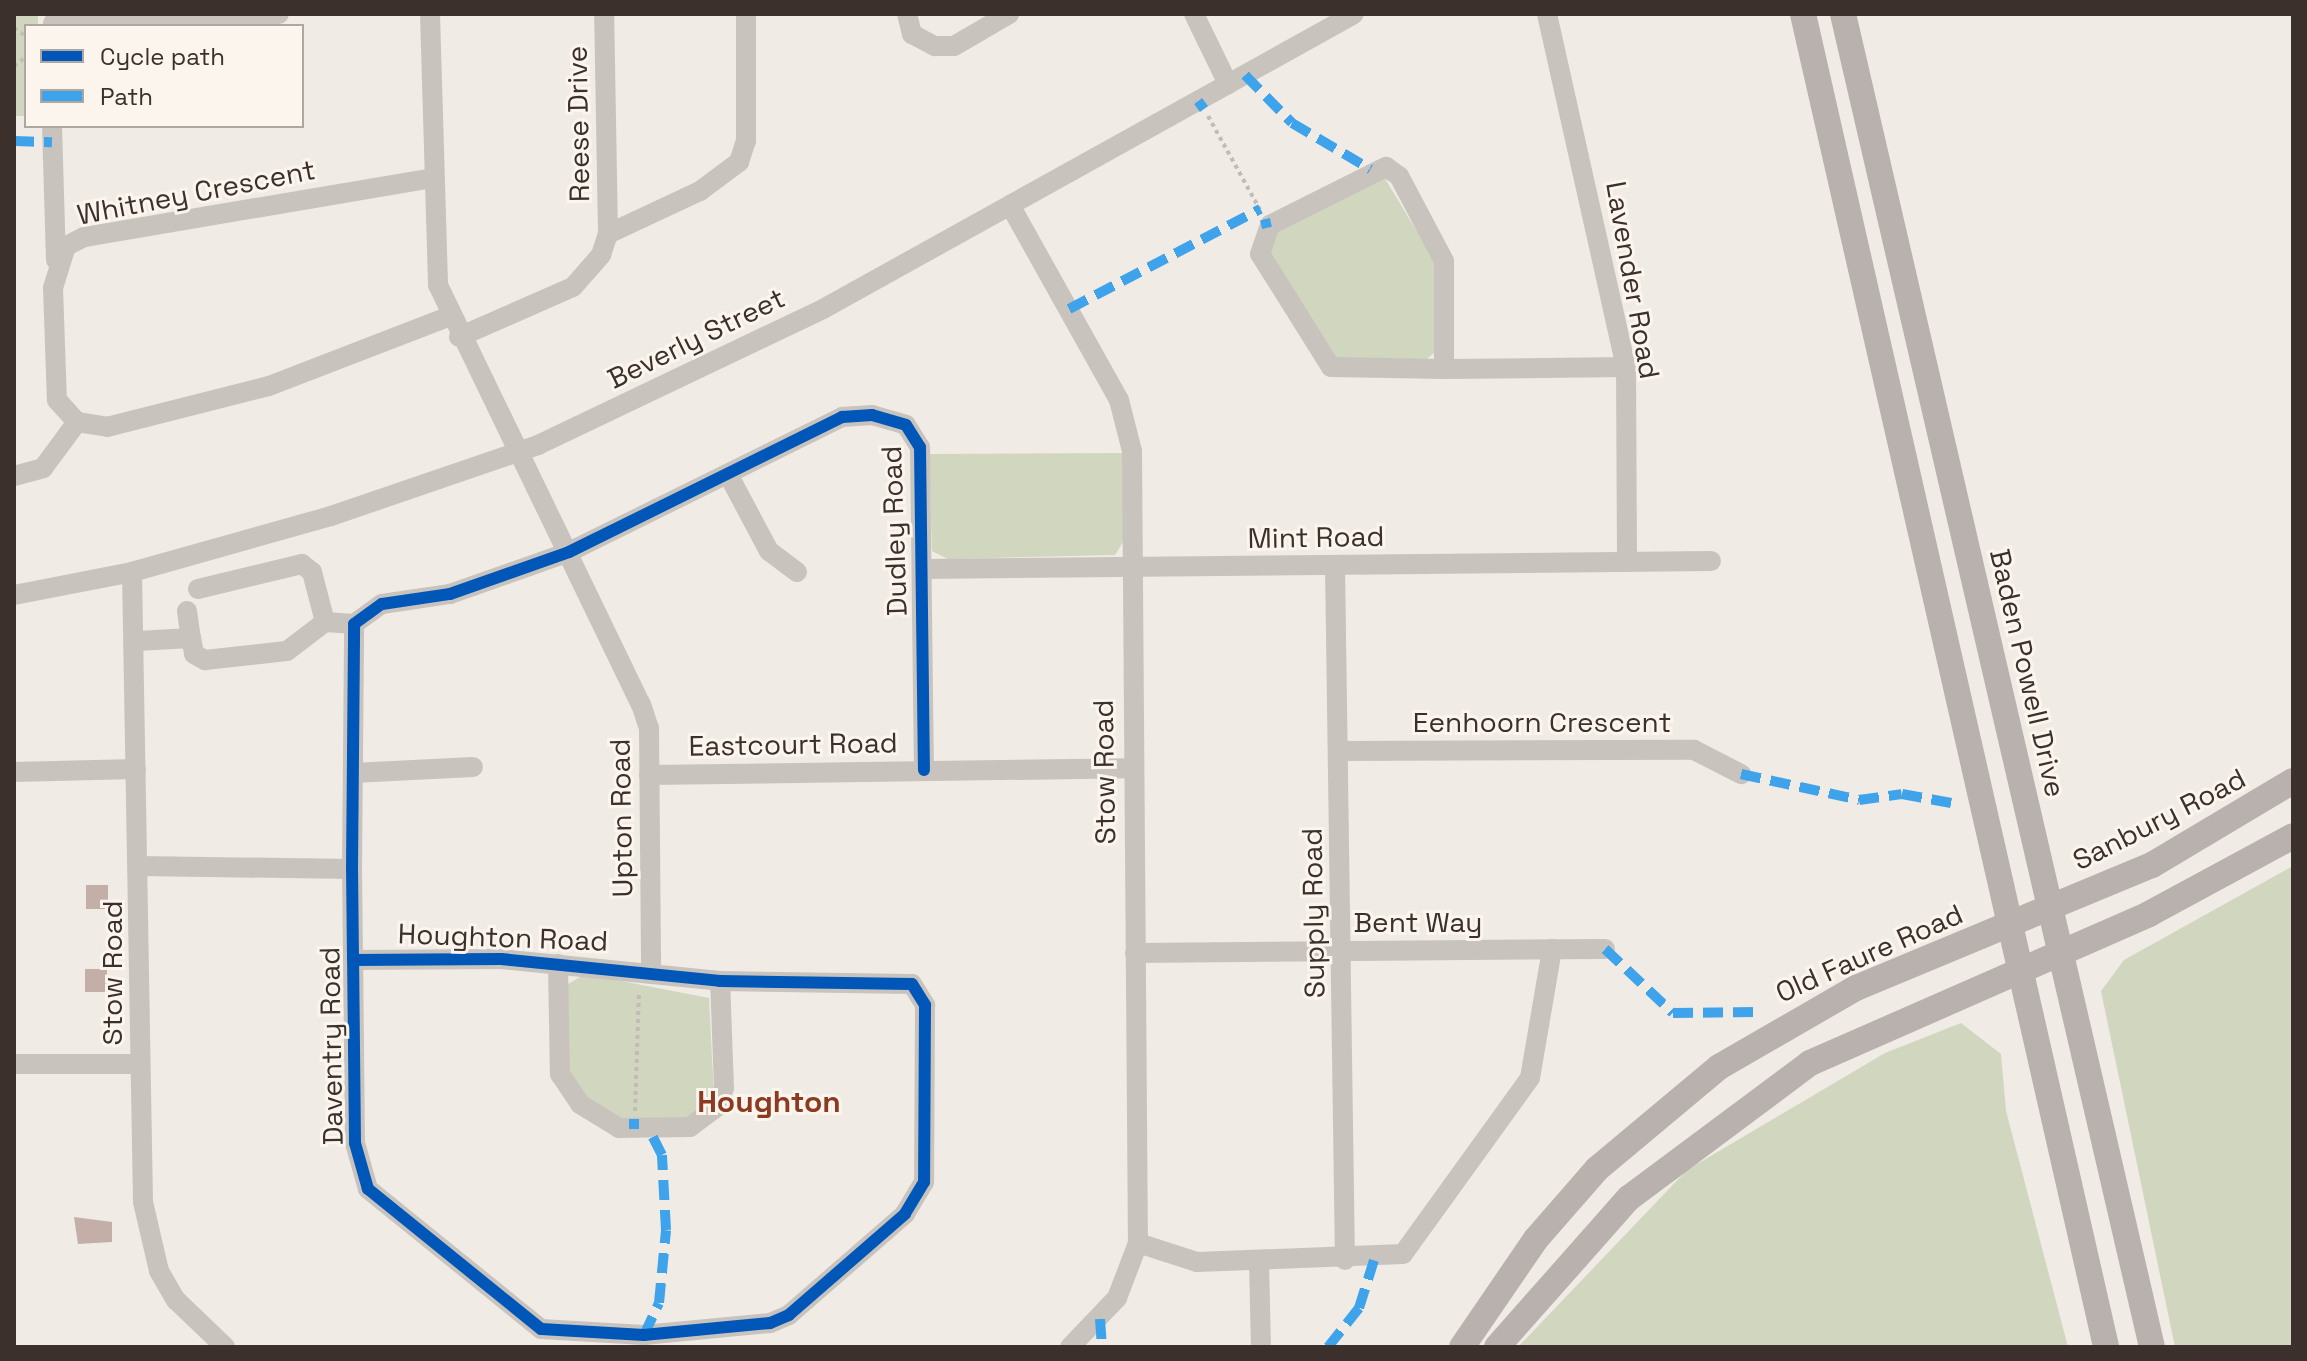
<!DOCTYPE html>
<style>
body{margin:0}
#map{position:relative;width:2307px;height:1361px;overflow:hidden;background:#f0ebe5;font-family:"Space Grotesk",sans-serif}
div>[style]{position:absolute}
.green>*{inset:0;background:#d1d6bf}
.building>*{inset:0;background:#c3afa7;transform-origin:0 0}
.path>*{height:4px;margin-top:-2px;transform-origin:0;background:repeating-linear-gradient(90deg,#c2bbb6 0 4px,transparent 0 8px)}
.minor>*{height:20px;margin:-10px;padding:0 10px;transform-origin:10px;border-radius:10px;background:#c9c3be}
.major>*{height:26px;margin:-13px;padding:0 13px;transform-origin:13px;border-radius:13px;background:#b8b1ad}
.quiet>*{height:10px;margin-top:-5px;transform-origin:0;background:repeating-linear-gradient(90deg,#3fa3eb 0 20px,transparent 0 30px)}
.cycleway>*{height:12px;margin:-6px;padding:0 6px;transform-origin:6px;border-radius:6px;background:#0057b8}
span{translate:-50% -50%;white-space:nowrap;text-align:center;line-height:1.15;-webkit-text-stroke:6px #fbf5ee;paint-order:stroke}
.street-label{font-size:28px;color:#3b302b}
.neighbourhood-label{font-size:30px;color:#8c3b22;font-weight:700}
.frame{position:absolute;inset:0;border:16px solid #3b302b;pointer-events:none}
.legend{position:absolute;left:24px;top:24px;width:280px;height:104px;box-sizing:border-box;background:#fbf5ee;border:2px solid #aea6a0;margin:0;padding:10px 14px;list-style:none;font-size:24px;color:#3b302b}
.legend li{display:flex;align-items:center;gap:16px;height:40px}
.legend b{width:40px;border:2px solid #aea6a0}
</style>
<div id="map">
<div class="green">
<i style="clip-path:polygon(14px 14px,38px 14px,38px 26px,26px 26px,26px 116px,14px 116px)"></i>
<i style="clip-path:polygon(1384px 177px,1435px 261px,1436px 351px,1427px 359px,1339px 361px,1270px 252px,1276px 233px)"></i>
<i style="clip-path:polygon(1124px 453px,1123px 542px,1115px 555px,948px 559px,932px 551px,929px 454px)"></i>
<i style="clip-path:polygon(2293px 866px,2293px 1347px,2175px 1347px,2101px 991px,2124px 960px)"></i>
<i style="clip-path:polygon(585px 974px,709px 998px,714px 1096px,693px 1118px,619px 1121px,575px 1089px,568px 1076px,568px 984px)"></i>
<i style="clip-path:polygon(1961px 1023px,2001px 1054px,2006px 1111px,2068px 1347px,1518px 1347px,1687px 1170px,1885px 1053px)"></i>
</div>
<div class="building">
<i style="left:86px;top:885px;width:22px;height:24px"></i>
<i style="left:85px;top:969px;width:22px;height:23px"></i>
<i style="clip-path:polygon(74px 1217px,112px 1222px,112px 1242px,78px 1244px)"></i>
</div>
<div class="path">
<i style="left:14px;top:28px;width:14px;rotate:34deg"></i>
<i style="left:14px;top:66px;width:15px;rotate:-37deg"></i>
<i style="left:1208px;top:116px;width:107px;rotate:61deg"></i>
<i style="left:635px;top:1111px;width:119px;rotate:-88.1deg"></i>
</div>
<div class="minor">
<i style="left:430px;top:14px;width:271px;rotate:88.3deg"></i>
<i style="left:438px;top:285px;width:466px;rotate:64.2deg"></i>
<i style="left:641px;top:704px;width:25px;rotate:72deg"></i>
<i style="left:649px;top:728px;width:246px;rotate:89.5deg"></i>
<i style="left:907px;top:14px;width:21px;rotate:76deg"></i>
<i style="left:912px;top:34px;width:26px;rotate:28deg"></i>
<i style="left:935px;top:46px;width:19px"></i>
<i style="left:954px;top:46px;width:64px;rotate:-30.2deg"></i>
<i style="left:1194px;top:14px;width:78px;rotate:64.1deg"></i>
<i style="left:1547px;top:14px;width:362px;rotate:77.4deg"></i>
<i style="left:1626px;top:367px;width:195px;rotate:89.7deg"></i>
<i style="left:53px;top:23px;width:226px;rotate:-2.3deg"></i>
<i style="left:52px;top:126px;width:134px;rotate:88.3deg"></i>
<i style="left:1386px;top:167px;width:16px;rotate:35deg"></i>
<i style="left:1399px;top:176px;width:96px;rotate:62.1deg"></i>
<i style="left:1444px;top:261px;width:108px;rotate:90deg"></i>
<i style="left:1444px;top:369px;width:113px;rotate:-179deg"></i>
<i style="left:1331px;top:367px;width:133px;rotate:-122.1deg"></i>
<i style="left:1260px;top:254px;width:31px;rotate:-71deg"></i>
<i style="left:1270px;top:225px;width:130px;rotate:-26.6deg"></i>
<i style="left:433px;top:178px;width:354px;rotate:170.4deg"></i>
<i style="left:84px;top:237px;width:20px;rotate:153deg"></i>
<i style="left:66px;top:246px;width:44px;rotate:107.2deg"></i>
<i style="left:53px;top:288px;width:112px;rotate:88deg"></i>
<i style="left:57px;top:400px;width:30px;rotate:48deg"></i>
<i style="left:77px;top:422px;width:30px;rotate:9deg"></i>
<i style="left:107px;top:427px;width:167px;rotate:-14.2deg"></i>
<i style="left:269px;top:386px;width:192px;rotate:-21.1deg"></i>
<i style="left:1010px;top:205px;width:223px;rotate:60.8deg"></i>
<i style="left:1119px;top:400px;width:53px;rotate:75.7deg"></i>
<i style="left:1132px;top:451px;width:792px;rotate:89.57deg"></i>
<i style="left:1138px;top:1243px;width:59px;rotate:110.9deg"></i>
<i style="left:1117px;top:1298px;width:68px;rotate:133.8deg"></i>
<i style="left:608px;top:234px;width:102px;rotate:-25.1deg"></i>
<i style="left:700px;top:191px;width:49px;rotate:-36.6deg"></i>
<i style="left:739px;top:162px;width:22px;rotate:-72deg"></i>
<i style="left:746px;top:141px;width:127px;rotate:-90deg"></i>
<i style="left:459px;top:337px;width:124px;rotate:-23.7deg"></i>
<i style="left:573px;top:287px;width:43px;rotate:-48.8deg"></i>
<i style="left:601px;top:255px;width:22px;rotate:-72deg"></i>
<i style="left:608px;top:234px;width:220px;rotate:-91deg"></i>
<i style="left:1444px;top:369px;width:182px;rotate:-0.6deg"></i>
<i style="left:728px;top:474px;width:87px;rotate:62deg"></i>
<i style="left:769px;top:551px;width:35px;rotate:37deg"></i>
<i style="left:14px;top:476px;width:30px;rotate:-15deg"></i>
<i style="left:43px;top:468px;width:57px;rotate:-53.5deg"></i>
<i style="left:1335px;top:565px;width:695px;rotate:89.18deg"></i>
<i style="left:922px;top:569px;width:789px;rotate:-0.58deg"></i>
<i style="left:132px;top:572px;width:630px;rotate:89deg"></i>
<i style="left:143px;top:1202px;width:71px;rotate:76.9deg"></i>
<i style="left:159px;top:1271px;width:34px;rotate:60deg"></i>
<i style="left:176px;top:1300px;width:68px;rotate:43.8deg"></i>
<i style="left:198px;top:589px;width:107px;rotate:-13.5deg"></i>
<i style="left:302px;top:564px;width:13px;rotate:39deg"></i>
<i style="left:312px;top:572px;width:52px;rotate:75.4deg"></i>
<i style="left:14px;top:595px;width:120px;rotate:-11deg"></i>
<i style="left:132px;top:572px;width:207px;rotate:-15.7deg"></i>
<i style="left:331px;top:516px;width:219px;rotate:-18.9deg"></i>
<i style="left:538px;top:445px;width:316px;rotate:-25.5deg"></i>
<i style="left:823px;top:309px;width:607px;rotate:-29.05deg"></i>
<i style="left:187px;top:611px;width:27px;rotate:82deg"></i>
<i style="left:137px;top:641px;width:54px;rotate:-3.2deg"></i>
<i style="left:191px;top:638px;width:16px;rotate:79deg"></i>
<i style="left:194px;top:654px;width:13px;rotate:29deg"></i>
<i style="left:205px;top:660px;width:82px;rotate:-6.3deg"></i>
<i style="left:287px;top:651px;width:48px;rotate:-37.3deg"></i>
<i style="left:325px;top:622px;width:29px;rotate:4deg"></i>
<i style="left:1338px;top:751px;width:356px;rotate:-0.2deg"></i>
<i style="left:1694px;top:750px;width:53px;rotate:27.1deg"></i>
<i style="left:14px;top:772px;width:122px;rotate:-1.4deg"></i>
<i style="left:353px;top:773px;width:120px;rotate:-2.9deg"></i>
<i style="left:649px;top:775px;width:481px;rotate:-0.8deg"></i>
<i style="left:139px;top:866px;width:213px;rotate:0.8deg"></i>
<i style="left:1135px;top:953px;width:470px;rotate:-0.5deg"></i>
<i style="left:353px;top:960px;width:148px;rotate:-0.4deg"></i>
<i style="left:501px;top:959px;width:220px;rotate:5.7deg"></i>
<i style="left:720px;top:981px;width:192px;rotate:0.9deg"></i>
<i style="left:912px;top:984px;width:25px;rotate:58deg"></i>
<i style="left:925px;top:1005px;width:177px;rotate:90.3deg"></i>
<i style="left:924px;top:1182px;width:37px;rotate:121deg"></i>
<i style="left:905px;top:1214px;width:154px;rotate:139deg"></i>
<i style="left:789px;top:1315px;width:21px;rotate:157deg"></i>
<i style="left:770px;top:1323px;width:127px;rotate:174.6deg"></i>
<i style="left:644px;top:1335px;width:103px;rotate:-176.7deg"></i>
<i style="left:541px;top:1329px;width:223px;rotate:-141deg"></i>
<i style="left:368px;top:1189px;width:48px;rotate:-105.8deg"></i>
<i style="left:355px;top:1143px;width:183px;rotate:-90.6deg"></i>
<i style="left:353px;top:960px;width:91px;rotate:-90.6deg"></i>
<i style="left:352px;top:869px;width:245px;rotate:-89.5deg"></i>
<i style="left:354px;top:624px;width:34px;rotate:-36deg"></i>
<i style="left:382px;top:604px;width:69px;rotate:-8.4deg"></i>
<i style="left:450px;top:594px;width:126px;rotate:-19.4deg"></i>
<i style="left:569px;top:552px;width:305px;rotate:-26.3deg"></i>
<i style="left:842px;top:417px;width:30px;rotate:-4deg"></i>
<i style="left:872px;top:415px;width:35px;rotate:16deg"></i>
<i style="left:906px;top:425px;width:26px;rotate:58deg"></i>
<i style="left:920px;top:447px;width:323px;rotate:89.3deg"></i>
<i style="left:558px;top:964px;width:110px;rotate:89deg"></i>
<i style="left:560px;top:1074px;width:36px;rotate:56deg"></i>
<i style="left:580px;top:1104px;width:46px;rotate:31.6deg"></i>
<i style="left:619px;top:1128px;width:71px;rotate:-0.8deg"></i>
<i style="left:690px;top:1127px;width:35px;rotate:-37deg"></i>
<i style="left:718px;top:1106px;width:19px;rotate:-72deg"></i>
<i style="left:724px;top:1088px;width:107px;rotate:-92.1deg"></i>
<i style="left:14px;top:1064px;width:126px"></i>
<i style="left:1138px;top:1243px;width:62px;rotate:17.9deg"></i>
<i style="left:1197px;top:1262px;width:206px;rotate:-2.2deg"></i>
<i style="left:1403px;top:1254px;width:217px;rotate:-54.2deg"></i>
<i style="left:1530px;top:1078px;width:131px;rotate:-80.3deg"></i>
<i style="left:1259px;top:1261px;width:86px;rotate:88.7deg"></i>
</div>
<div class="major">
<i style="left:1803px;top:14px;width:1367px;rotate:77.19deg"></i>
<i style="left:1843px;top:14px;width:1368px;rotate:76.95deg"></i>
<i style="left:1462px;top:1347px;width:131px;rotate:-55.6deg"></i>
<i style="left:1536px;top:1239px;width:93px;rotate:-48.9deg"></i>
<i style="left:1597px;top:1169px;width:159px;rotate:-39.9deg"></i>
<i style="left:1719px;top:1067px;width:158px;rotate:-30deg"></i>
<i style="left:1856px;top:988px;width:321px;rotate:-22.6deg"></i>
<i style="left:2152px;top:865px;width:164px;rotate:-30.8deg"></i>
<i style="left:1497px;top:1347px;width:199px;rotate:-48.5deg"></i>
<i style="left:1629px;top:1198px;width:226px;rotate:-36.7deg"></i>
<i style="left:1810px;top:1063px;width:370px;rotate:-23.7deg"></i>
<i style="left:2149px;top:914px;width:164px;rotate:-28.4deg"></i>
</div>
<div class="quiet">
<i style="left:1245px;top:75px;width:67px;rotate:45.6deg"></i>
<i style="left:1292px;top:123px;width:91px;rotate:30.5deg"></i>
<i style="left:1198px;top:101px;width:10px;rotate:53deg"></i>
<i style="left:14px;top:141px;width:38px;rotate:2deg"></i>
<i style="left:1265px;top:219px;width:9px;rotate:77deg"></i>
<i style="left:1069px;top:309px;width:216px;rotate:-27.6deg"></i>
<i style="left:1741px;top:774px;width:121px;rotate:12.4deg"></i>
<i style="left:1859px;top:800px;width:43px;rotate:-7.9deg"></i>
<i style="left:1902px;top:794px;width:50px;rotate:10.4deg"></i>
<i style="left:1605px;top:949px;width:93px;rotate:43.3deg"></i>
<i style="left:1673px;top:1013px;width:84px;rotate:-0.7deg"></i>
<i style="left:634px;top:1129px;width:10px;rotate:-90deg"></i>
<i style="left:1100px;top:1319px;width:28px;rotate:86deg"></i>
<i style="left:644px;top:1335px;width:35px;rotate:-65deg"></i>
<i style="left:659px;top:1303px;width:73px;rotate:-84.5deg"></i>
<i style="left:666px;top:1230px;width:75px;rotate:-93.1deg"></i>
<i style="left:662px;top:1155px;width:29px;rotate:-117deg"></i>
<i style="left:1328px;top:1347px;width:50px;rotate:-51.5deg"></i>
<i style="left:1359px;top:1308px;width:50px;rotate:-72.6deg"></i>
</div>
<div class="cycleway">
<i style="left:353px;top:960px;width:148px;rotate:-0.4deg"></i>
<i style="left:501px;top:959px;width:220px;rotate:5.7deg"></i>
<i style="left:720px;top:981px;width:192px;rotate:0.9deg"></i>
<i style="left:912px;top:984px;width:25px;rotate:58deg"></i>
<i style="left:925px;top:1005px;width:177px;rotate:90.3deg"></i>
<i style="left:924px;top:1182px;width:37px;rotate:121deg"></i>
<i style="left:905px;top:1214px;width:154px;rotate:139deg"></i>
<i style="left:789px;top:1315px;width:21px;rotate:157deg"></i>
<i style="left:770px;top:1323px;width:127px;rotate:174.6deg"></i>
<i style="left:644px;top:1335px;width:103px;rotate:-176.7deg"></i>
<i style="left:541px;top:1329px;width:223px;rotate:-141deg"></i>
<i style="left:368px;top:1189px;width:48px;rotate:-105.8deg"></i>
<i style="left:355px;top:1143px;width:183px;rotate:-90.6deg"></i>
<i style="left:353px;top:960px;width:91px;rotate:-90.6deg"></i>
<i style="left:352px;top:869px;width:245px;rotate:-89.5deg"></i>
<i style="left:354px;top:624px;width:34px;rotate:-36deg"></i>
<i style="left:382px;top:604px;width:69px;rotate:-8.4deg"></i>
<i style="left:450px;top:594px;width:126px;rotate:-19.4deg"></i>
<i style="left:569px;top:552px;width:305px;rotate:-26.3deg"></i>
<i style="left:842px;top:417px;width:30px;rotate:-4deg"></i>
<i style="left:872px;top:415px;width:35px;rotate:16deg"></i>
<i style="left:906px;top:425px;width:26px;rotate:58deg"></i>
<i style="left:920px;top:447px;width:323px;rotate:89.3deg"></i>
</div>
<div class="street-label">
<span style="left:578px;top:124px;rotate:-91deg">Reese Drive</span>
<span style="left:196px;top:192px;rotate:-11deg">Whitney Crescent</span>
<span style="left:1633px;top:280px;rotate:80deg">Lavender Road</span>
<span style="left:696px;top:338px;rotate:-26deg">Beverly Street</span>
<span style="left:894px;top:531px;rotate:-92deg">Dudley Road</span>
<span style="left:1316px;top:537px;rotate:-1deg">Mint Road</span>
<span style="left:2028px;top:673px;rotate:77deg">Baden Powell Drive</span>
<span style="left:1542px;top:722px">Eenhoorn Crescent</span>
<span style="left:793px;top:744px;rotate:-1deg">Eastcourt Road</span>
<span style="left:1104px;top:772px;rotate:-91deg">Stow Road</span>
<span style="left:621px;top:818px;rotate:-91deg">Upton Road</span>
<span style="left:2159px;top:819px;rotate:-27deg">Sanbury Road</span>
<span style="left:1313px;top:913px;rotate:-91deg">Supply Road</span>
<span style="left:1418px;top:922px">Bent Way</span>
<span style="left:503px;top:937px;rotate:2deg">Houghton Road</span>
<span style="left:1869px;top:953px;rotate:-24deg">Old Faure Road</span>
<span style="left:112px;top:973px;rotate:-90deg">Stow Road</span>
<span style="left:331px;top:1046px;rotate:-91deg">Daventry Road</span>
</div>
<div class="neighbourhood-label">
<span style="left:769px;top:1102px">Houghton</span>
</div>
<div class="frame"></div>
<ul class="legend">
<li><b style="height:10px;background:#0057b8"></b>Cycle path</li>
<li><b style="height:10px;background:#3fa3eb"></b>Path</li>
</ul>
</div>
